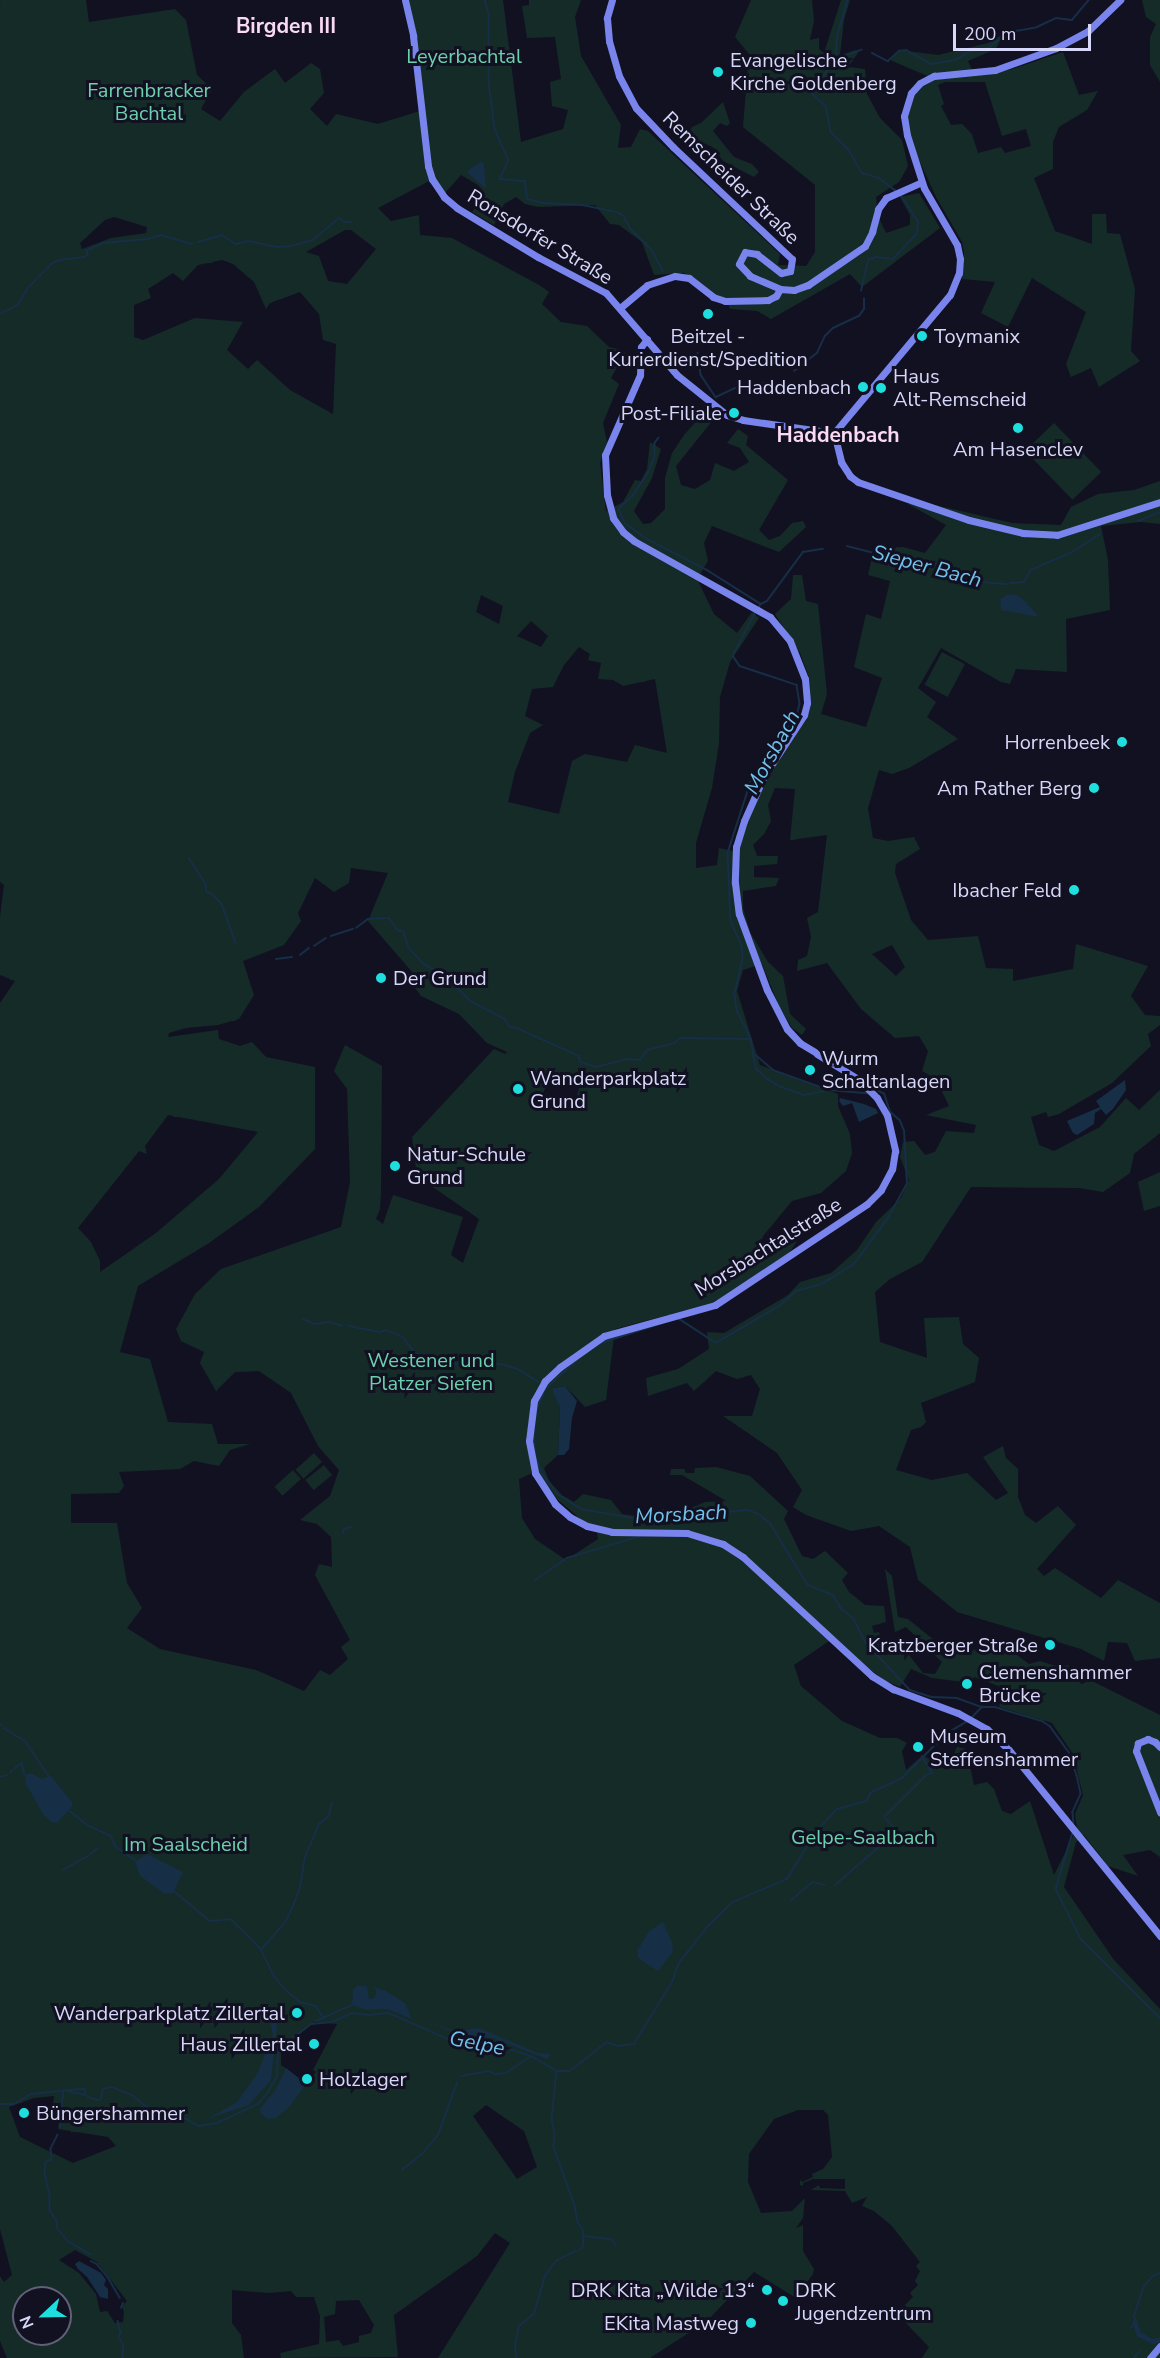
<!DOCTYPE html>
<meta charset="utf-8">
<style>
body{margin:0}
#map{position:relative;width:1160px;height:2358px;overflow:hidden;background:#121122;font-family:"Nunito Sans",sans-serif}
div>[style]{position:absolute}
.green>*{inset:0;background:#152b28;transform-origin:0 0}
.water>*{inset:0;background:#162e46}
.stream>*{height:1.5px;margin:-0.75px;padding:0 0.75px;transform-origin:0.75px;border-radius:0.75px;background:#162e46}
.canal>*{height:4.5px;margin:-2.25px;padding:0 2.25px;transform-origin:2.25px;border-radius:2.25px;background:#162e46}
.secondary>*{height:7px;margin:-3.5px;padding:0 3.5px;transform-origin:3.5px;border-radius:3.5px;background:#7a84ed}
.dots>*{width:16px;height:16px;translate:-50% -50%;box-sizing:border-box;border:3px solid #121122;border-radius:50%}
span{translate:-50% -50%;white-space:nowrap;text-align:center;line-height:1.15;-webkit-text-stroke:6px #121122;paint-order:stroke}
.park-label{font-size:20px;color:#6cd0ac}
.poi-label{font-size:20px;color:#d7d7fa}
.left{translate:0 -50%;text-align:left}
.right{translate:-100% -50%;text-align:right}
.street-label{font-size:20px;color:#d7d7fa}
.neighbourhood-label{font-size:21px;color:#fad9f2;font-weight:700}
.water-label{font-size:21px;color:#72c1ec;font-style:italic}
.north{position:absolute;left:12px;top:2286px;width:60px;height:60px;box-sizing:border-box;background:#121122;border:2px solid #616078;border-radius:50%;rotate:248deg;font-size:16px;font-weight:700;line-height:24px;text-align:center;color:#d7d7fa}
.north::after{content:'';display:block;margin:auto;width:21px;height:27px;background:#1edfdd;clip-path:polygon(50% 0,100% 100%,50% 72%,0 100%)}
.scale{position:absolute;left:953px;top:24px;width:138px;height:27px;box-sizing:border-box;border:3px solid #d7d7fa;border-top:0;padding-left:8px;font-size:18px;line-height:21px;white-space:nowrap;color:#d7d7fa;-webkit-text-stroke:4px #121122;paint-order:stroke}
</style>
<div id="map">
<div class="green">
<i style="clip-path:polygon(evenodd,0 0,86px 0,89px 22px,175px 9px,186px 20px,197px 75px,212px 89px,201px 109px,220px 121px,244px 92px,275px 69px,285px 83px,311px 63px,320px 69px,324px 93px,310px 109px,327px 126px,336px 114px,378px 124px,423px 110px,408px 0,503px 0,521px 142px,563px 129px,568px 110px,552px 106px,550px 82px,561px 79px,555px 37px,527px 38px,522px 6px,529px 5px,529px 0,581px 0,575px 17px,581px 56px,621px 125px,618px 148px,631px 147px,640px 129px,648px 131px,780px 254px,778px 265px,806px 266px,815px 252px,815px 185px,743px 127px,749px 54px,735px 37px,751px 0,812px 0,814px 21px,810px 40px,819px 38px,819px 49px,824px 53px,841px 0,850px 0,844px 20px,840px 55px,856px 50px,858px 53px,848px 67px,865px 69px,867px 94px,880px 118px,902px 140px,908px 166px,899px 182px,876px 197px,878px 216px,886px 233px,910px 225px,910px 215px,900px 197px,919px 193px,940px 228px,862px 287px,850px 274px,771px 319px,757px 311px,730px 309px,726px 299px,713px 295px,684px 273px,654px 275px,642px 242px,619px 225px,610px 224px,595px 205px,538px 207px,525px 204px,516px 197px,504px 204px,494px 225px,472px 212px,485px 194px,478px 185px,461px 175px,445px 193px,435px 178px,378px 208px,391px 221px,419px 215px,420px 235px,452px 238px,539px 285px,549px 292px,542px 304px,561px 322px,587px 326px,609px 347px,626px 351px,611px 378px,619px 384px,603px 423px,607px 442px,600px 463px,606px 511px,623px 502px,635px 480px,641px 481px,647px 469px,650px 442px,661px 449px,652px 478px,634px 511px,643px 524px,651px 523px,665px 509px,665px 478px,672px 453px,684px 435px,708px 408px,717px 415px,676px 466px,681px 485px,695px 489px,710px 480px,715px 463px,734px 471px,749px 462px,740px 448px,727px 443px,738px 429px,748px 436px,746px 445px,788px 480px,759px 530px,769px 540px,780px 536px,792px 523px,803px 521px,806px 527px,779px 552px,712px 526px,704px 543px,708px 561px,697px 579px,714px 614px,737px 633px,752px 612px,759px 618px,730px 662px,720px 697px,719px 743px,712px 788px,696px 843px,696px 868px,717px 865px,719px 848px,737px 852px,755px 799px,775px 763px,806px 720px,810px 703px,809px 677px,800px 653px,775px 614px,791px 599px,793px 575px,802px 575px,806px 601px,818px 604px,827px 694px,821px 714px,866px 727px,882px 678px,854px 667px,866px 614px,881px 619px,890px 581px,868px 575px,874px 548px,903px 547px,925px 553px,946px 525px,908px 504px,931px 504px,1012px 523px,1061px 525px,1071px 507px,1098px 494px,1134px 490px,1160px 481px,1160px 524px,1141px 522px,1101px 526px,1108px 560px,1110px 610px,1066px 619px,1067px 672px,1016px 669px,1010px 684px,1001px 682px,941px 648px,918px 688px,936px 702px,927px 717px,958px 739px,909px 768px,892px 774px,879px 770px,868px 808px,873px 838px,888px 841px,914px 837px,920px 849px,896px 864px,895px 873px,911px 920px,928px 940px,978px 936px,986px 968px,1013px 969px,1013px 981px,1073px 969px,1076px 944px,1148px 966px,1131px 996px,1145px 1015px,1160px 1016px,1160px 1025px,1148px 1034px,1151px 1046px,1112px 1083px,1059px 1114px,1048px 1117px,1046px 1112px,1031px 1117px,1039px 1145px,1054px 1151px,1100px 1127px,1126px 1098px,1139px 1110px,1160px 1090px,1160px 1133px,1134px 1154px,1130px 1173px,1103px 1192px,1079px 1188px,971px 1187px,922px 1262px,890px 1279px,875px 1292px,880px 1342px,927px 1358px,924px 1318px,959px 1317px,963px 1344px,979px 1358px,975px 1382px,921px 1403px,926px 1422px,921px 1427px,911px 1430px,896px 1470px,932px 1480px,967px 1473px,996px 1500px,1008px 1493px,983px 1457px,1003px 1446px,1006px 1458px,1018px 1469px,1018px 1497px,1025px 1515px,1036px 1523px,1058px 1506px,1076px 1525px,1037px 1569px,1044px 1576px,1055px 1568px,1101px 1598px,1118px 1580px,1160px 1603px,1160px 1658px,1135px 1661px,1127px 1643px,1108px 1642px,1104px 1661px,1081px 1649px,957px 1612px,918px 1580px,910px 1547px,879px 1526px,851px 1531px,806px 1515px,793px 1507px,802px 1490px,777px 1453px,723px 1416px,752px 1416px,760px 1389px,751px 1375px,737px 1379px,716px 1371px,694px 1391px,687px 1383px,648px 1396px,646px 1378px,678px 1369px,709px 1349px,707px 1332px,724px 1333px,788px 1295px,800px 1282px,831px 1273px,857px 1250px,876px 1222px,901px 1198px,909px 1180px,900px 1157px,903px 1142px,914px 1141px,925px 1155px,935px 1152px,946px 1131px,974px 1133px,976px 1125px,926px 1115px,949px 1106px,936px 1079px,922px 1071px,928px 1051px,919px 1036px,895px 1038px,861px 1009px,827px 963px,797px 971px,798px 960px,807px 956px,811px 937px,807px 918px,818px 912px,827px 835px,790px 840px,795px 789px,775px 788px,768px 805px,771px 821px,764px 834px,753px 845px,757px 856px,778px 856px,777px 864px,754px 866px,754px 877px,779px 878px,776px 886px,743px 891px,743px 908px,750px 932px,768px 962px,783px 976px,790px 1014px,806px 1029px,802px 1035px,792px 1028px,778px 1004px,762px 964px,743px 970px,737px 991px,760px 1065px,838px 1094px,838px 1106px,850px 1134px,852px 1153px,846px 1171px,821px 1193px,792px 1201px,763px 1236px,755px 1261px,797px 1241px,790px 1252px,713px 1303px,615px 1329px,606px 1400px,585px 1407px,565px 1386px,553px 1388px,560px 1407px,558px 1455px,544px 1468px,549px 1481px,562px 1495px,574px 1502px,583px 1494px,611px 1500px,622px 1514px,636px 1516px,660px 1509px,686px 1510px,705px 1502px,726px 1501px,682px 1475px,670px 1475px,671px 1469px,684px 1469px,686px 1473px,694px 1473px,695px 1468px,716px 1467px,750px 1476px,788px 1511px,784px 1519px,802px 1556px,813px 1559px,825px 1551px,848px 1573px,842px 1580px,849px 1592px,865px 1605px,884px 1606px,886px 1622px,872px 1626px,874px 1633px,879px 1632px,885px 1654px,892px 1654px,898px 1641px,923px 1673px,935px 1674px,942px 1662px,906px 1627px,895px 1632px,885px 1569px,892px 1576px,898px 1617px,908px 1619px,950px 1653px,964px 1654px,998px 1641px,1029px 1664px,1040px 1661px,1059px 1667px,1068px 1665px,1073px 1678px,1082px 1684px,1090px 1680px,1160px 1715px,1160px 1857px,1150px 1850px,1123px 1855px,1138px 1876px,1108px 1866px,1084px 1835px,1076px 1842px,1064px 1887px,1114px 1960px,1160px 2009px,1160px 2358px,922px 2358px,929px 2347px,901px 2318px,909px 2310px,905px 2305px,913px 2297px,910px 2293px,918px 2285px,915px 2281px,920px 2271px,916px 2266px,920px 2262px,892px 2226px,874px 2211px,862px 2206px,867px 2197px,852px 2203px,845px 2191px,811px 2190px,819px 2185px,820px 2188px,845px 2189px,845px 2179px,813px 2179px,803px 2183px,803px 2186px,800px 2185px,800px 2180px,802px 2182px,813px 2177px,812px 2174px,823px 2169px,832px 2157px,828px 2115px,823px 2110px,798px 2110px,774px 2119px,749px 2154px,748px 2182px,761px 2213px,792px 2211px,805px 2198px,803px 2218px,796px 2228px,803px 2225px,803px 2251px,814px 2269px,813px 2274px,796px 2298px,754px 2272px,707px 2321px,650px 2358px,438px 2358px,510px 2243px,495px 2233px,477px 2256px,394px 2315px,398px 2357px,281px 2358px,280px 2353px,319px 2344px,320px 2316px,314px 2297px,296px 2297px,291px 2291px,269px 2293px,232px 2290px,232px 2323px,241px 2335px,244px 2358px,7px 2358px,0 2341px,0 2276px,4px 2282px,12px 2275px,0 2229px,0 1003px,15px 981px,0 975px,0 917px,4px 885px,0 882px,0 0,114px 217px,147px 227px,146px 233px,111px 238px,82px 249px,80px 243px,105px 220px,114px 217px,0 0,345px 230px,351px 230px,376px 249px,347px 284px,328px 281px,319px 256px,306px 252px,345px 230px,0 0,222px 260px,233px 264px,254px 282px,266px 309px,270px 303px,300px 292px,319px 314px,323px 340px,336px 344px,333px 414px,290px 390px,257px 360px,248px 369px,227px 350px,243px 322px,195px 318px,143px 340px,134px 337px,134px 305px,151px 298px,148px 289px,173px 273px,183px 281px,198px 265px,222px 260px,0 0,481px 595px,503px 606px,499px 624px,476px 612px,481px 595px,0 0,531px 621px,548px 636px,541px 647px,517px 636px,531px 621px,0 0,579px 647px,590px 654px,588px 660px,601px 663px,598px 679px,613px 680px,623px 686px,655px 679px,667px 753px,635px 745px,627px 762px,585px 754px,572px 761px,559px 814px,508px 802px,515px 772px,530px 733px,543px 725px,525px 716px,532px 689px,553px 687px,564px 665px,579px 647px,0 0,351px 868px,388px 873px,368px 921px,413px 973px,409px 980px,421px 996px,459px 1014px,487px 1043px,507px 1052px,505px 1054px,494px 1049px,412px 1137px,417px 1176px,479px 1219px,463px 1263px,451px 1255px,463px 1217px,393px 1195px,383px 1224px,376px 1219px,380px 1209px,381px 1192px,382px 1066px,345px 1045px,334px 1071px,347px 1089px,350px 1182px,341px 1227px,221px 1269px,195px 1294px,176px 1329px,181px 1341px,204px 1352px,200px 1363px,216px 1391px,235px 1372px,259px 1371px,291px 1393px,318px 1446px,339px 1470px,330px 1496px,300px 1520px,317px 1524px,331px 1537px,332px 1567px,319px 1564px,315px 1575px,350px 1640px,341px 1647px,348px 1659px,330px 1675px,320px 1670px,304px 1691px,256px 1670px,160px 1649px,127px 1628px,142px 1608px,127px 1583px,117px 1523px,71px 1523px,71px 1494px,119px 1493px,124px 1486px,119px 1472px,180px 1469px,194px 1461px,219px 1466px,230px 1450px,250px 1444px,218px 1444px,212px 1424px,168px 1422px,150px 1359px,120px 1352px,138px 1286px,209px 1243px,259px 1207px,315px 1149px,315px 1067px,266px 1057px,252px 1042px,240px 1046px,219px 1039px,218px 1030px,168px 1037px,169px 1033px,186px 1028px,218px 1025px,239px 1019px,254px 995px,243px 961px,284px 945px,301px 921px,298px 913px,315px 878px,334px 892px,349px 883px,351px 868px,0 0,892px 945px,905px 967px,896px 976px,872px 954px,892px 945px,0 0,551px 1076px,580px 1085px,575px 1102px,556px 1099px,543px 1093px,551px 1076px,0 0,168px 1115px,258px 1132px,219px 1179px,156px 1233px,100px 1272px,100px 1261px,91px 1242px,78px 1228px,139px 1151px,147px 1154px,145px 1146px,168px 1115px,0 0,537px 1471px,557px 1499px,584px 1522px,596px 1526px,598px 1539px,566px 1560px,535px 1539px,522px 1518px,519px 1479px,537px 1471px,0 0,835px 1637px,864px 1665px,886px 1681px,900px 1687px,911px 1669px,932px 1678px,972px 1683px,974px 1677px,1004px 1688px,999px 1707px,1052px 1723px,1073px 1754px,1083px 1795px,1075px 1814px,1077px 1829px,1054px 1875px,1030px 1801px,1011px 1814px,1002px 1811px,994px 1789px,987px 1782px,974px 1785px,970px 1766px,965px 1762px,961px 1764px,962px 1756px,972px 1750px,957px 1747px,946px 1770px,923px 1755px,906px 1770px,902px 1751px,907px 1743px,897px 1738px,880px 1738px,842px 1721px,801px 1686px,794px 1665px,835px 1637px,0 0,315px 2022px,337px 2024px,313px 2070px,316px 2072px,306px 2083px,281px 2065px,281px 2049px,315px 2022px,0 0,54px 2096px,52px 2113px,59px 2121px,58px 2129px,108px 2137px,116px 2146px,73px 2163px,20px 2137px,9px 2107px,34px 2098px,54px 2096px,0 0,486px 2105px,524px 2131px,537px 2167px,517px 2179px,473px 2116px,486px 2105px,0 0,75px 2250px,97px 2262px,127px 2301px,122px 2306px,124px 2312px,123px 2322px,115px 2323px,107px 2311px,100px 2312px,96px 2294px,79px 2273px,59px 2260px,75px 2250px,0 0,24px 2298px,60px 2298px,60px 2334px,24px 2334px,24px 2298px,0 0,359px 2300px,374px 2325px,371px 2333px,359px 2336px,359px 2342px,343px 2346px,339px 2340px,326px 2342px,324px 2317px,335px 2314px,336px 2301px,359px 2300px)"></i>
<i style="clip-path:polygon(1142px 0,1160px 0,1160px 82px,1150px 65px,1150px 37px,1156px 24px,1146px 17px)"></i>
<i style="clip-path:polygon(evenodd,1003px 34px,996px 49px,968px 61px,975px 76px,1012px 69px,1063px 52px,1079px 95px,1098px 91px,1087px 110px,1059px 127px,1053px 142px,1053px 169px,1034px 178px,1055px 231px,1092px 244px,1092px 214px,1106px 214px,1107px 233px,1120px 234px,1135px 289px,1131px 351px,1140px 361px,1099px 387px,1091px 368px,1071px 377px,1066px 364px,1086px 312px,1032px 278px,1008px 327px,981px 313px,995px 282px,962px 279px,964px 252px,962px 242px,936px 197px,909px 138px,905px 121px,916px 90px,932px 78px,890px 60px,900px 50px,938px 55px,988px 43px,1003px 34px,945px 82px,985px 82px,1002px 136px,1026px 129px,1031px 146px,1005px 153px,1001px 147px,978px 153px,972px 134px,962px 124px,951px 125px,941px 106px,944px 104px,938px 85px,945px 82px)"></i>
<i style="clip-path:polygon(723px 102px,730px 123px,727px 126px,720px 123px,713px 131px,734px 157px,752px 164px,759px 172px,754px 177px,723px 161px,713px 147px,687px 136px,692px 127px,701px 123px)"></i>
<i style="left:1054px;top:423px;width:68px;height:40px;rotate:46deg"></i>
<i style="left:942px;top:652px;width:26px;height:37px;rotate:28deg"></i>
<i style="clip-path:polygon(1160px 1172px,1160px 1206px,1144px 1211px,1138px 1182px)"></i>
<i style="left:314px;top:1453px;width:12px;height:25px;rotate:48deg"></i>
<i style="left:324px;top:1465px;width:13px;height:24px;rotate:51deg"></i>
<i style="left:293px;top:1470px;width:12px;height:25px;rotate:48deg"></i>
</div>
<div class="water">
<i style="clip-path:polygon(482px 161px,484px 165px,486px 189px,468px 173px,468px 170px)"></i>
<i style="clip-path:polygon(1008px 594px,1017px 595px,1026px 602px,1039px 617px,1001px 610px,1000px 599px)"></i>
<i style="clip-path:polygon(1125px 1080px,1126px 1090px,1113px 1109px,1106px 1115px,1101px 1109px,1095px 1113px,1094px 1124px,1077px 1135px,1073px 1133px,1067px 1121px,1100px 1107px,1096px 1101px)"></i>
<i style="clip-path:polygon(840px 1098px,864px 1104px,876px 1109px,878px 1113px,859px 1122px,852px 1103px,843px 1106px,839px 1101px)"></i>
<i style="clip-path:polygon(565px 1386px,577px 1401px,572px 1418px,569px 1449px,564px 1455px,558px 1455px,560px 1407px,553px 1392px,553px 1388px)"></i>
<i style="clip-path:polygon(31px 1773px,42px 1779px,51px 1776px,72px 1802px,72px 1807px,57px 1823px,51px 1822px,43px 1814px,26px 1784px,25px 1775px)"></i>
<i style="clip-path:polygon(147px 1854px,183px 1872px,173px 1893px,165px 1894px,140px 1876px,135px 1861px)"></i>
<i style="clip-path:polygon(663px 1922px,672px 1942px,673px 1952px,658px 1971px,638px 1958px,637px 1951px,649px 1931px)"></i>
<i style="clip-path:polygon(357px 1986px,367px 1986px,369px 1999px,374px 1998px,377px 1992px,373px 1987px,386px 1991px,405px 2003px,412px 2019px,387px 2009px,366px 2010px,352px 2005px,353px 1990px)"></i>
<i style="clip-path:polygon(271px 2013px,276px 2018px,277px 2025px,271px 2080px,249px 2105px,207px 2119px,237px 2102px,257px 2074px,273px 2036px,269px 2016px)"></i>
<i style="clip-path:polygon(427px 2021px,455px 2031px,479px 2028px,538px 2053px,551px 2054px,547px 2059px,492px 2038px,457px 2034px)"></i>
<i style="clip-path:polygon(286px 2068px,305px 2083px,304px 2087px,289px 2107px,276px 2118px,268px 2119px,261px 2114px,260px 2109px,276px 2089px)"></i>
<i style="clip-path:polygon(79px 2261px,101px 2273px,106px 2280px,104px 2285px,108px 2289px,108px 2299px,100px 2297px,87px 2277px,78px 2269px,75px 2264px)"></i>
</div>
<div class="stream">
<i style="left:485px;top:0;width:15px;rotate:74deg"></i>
<i style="left:489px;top:14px;width:68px;rotate:90deg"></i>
<i style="left:489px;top:82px;width:47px;rotate:82.7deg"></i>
<i style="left:495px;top:129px;width:34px;rotate:66deg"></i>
<i style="left:509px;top:160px;width:21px;rotate:115deg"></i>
<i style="left:500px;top:179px;width:25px;rotate:5deg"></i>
<i style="left:525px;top:181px;width:18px;rotate:81deg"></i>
<i style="left:528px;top:199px;width:16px;rotate:15deg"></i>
<i style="left:543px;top:203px;width:40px;rotate:2.9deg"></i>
<i style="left:583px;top:205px;width:35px;rotate:12deg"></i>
<i style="left:617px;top:212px;width:8px;rotate:30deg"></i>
<i style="left:624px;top:216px;width:15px;rotate:62deg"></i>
<i style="left:631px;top:229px;width:30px;rotate:45deg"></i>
<i style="left:652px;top:250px;width:24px;rotate:62deg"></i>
<i style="left:848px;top:0;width:35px;rotate:106deg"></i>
<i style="left:838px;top:34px;width:25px;rotate:95deg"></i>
<i style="left:836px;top:59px;width:42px;rotate:125.2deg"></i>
<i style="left:812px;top:93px;width:19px;rotate:43deg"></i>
<i style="left:826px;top:106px;width:26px;rotate:79deg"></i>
<i style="left:831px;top:132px;width:27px;rotate:45deg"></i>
<i style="left:850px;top:151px;width:25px;rotate:61deg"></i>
<i style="left:862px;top:173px;width:18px;rotate:16deg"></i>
<i style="left:879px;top:178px;width:21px;rotate:37deg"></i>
<i style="left:1010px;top:32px;width:27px;rotate:-10deg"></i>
<i style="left:1037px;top:27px;width:21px;rotate:-25deg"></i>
<i style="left:1056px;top:18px;width:16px;rotate:7deg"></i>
<i style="left:1072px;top:20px;width:26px;rotate:-50deg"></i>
<i style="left:872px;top:53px;width:18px;rotate:27deg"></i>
<i style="left:888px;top:61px;width:15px;rotate:-42deg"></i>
<i style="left:899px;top:51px;width:7px;rotate:-8deg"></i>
<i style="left:906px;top:50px;width:29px;rotate:29deg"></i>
<i style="left:931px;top:64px;width:25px;rotate:-9deg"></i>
<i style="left:956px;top:60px;width:17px;rotate:-31deg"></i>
<i style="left:971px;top:51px;width:17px;rotate:-10deg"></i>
<i style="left:988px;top:48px;width:20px;rotate:-37deg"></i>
<i style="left:836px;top:59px;width:27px;rotate:-20deg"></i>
<i style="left:198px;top:242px;width:25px;rotate:-16deg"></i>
<i style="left:222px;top:235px;width:17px;rotate:33deg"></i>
<i style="left:236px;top:244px;width:12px;rotate:-14deg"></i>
<i style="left:248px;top:241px;width:30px;rotate:12deg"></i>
<i style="left:277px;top:247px;width:15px;rotate:-4deg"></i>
<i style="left:292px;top:246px;width:22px;rotate:-16deg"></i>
<i style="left:313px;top:240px;width:34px;rotate:-40deg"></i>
<i style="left:339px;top:218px;width:7px;rotate:34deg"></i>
<i style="left:345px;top:222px;width:6px"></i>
<i style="left:861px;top:291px;width:32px;rotate:-77deg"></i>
<i style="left:868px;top:260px;width:9px;rotate:-21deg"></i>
<i style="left:876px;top:257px;width:17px;rotate:7deg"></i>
<i style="left:893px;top:259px;width:35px;rotate:-47deg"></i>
<i style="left:917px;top:233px;width:11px;rotate:-85deg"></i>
<i style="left:918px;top:222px;width:33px;rotate:-123deg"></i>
<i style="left:0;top:314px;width:20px;rotate:-27deg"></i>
<i style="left:18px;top:305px;width:20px;rotate:-60deg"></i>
<i style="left:28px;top:288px;width:33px;rotate:-46deg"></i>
<i style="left:51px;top:264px;width:10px;rotate:-24deg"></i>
<i style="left:60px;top:260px;width:24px;rotate:-7deg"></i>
<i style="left:84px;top:257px;width:4px;rotate:-27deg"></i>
<i style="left:88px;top:255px;width:4px;rotate:-117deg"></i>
<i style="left:86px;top:251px;width:19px;rotate:-25deg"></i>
<i style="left:103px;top:243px;width:45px;rotate:-5.1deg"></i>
<i style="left:148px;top:239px;width:14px;rotate:-17deg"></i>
<i style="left:161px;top:235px;width:32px;rotate:16deg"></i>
<i style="left:698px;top:353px;width:22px;rotate:82deg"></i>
<i style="left:701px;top:375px;width:27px;rotate:56deg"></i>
<i style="left:716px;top:397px;width:21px;rotate:-25deg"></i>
<i style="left:735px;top:388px;width:34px;rotate:-10deg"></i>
<i style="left:794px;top:371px;width:29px;rotate:-38deg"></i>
<i style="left:817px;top:353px;width:19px;rotate:-65deg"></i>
<i style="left:825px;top:336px;width:11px;rotate:-45deg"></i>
<i style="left:833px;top:328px;width:29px;rotate:-25deg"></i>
<i style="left:859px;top:316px;width:9px;rotate:-54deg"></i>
<i style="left:864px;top:309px;width:10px;rotate:-90deg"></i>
<i style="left:659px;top:438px;width:6px;rotate:129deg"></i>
<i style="left:655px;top:443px;width:14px;rotate:90deg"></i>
<i style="left:655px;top:457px;width:16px;rotate:112deg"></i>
<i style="left:649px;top:472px;width:29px;rotate:124deg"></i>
<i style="left:633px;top:496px;width:19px;rotate:137deg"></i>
<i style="left:619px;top:509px;width:15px;rotate:67deg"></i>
<i style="left:625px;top:523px;width:27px;rotate:36deg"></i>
<i style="left:647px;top:539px;width:68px;rotate:27.3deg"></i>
<i style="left:707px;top:570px;width:64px;rotate:32.2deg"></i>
<i style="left:761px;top:604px;width:4px;rotate:117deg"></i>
<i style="left:1138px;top:521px;width:24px;rotate:-22deg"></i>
<i style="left:847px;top:546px;width:44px;rotate:14.3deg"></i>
<i style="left:890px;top:557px;width:21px;rotate:3deg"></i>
<i style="left:911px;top:558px;width:29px;rotate:12deg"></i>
<i style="left:939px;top:564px;width:47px;rotate:22.7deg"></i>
<i style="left:982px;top:582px;width:25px;rotate:5deg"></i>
<i style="left:1010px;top:583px;width:14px;rotate:-4deg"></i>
<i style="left:1024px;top:582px;width:14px;rotate:-60deg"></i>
<i style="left:1031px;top:570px;width:47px;rotate:-23.8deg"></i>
<i style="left:1074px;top:551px;width:31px;rotate:-33deg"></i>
<i style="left:761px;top:604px;width:7px;rotate:-27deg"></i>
<i style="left:767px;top:601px;width:61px;rotate:-53.7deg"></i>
<i style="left:803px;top:552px;width:20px;rotate:-9deg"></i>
<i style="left:756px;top:612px;width:50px;rotate:117.6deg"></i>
<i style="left:733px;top:656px;width:12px;rotate:55deg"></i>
<i style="left:740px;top:666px;width:60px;rotate:18.4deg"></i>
<i style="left:797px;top:685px;width:19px;rotate:81deg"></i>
<i style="left:800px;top:704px;width:12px;rotate:104deg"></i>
<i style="left:797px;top:716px;width:80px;rotate:124.9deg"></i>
<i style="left:751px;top:782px;width:75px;rotate:107.9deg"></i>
<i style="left:728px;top:853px;width:68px;rotate:87.5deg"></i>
<i style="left:731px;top:921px;width:27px;rotate:66deg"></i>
<i style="left:742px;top:946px;width:13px;rotate:86deg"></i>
<i style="left:743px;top:959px;width:36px;rotate:103deg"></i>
<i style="left:735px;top:994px;width:16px;rotate:83deg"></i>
<i style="left:737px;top:1010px;width:32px;rotate:64deg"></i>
<i style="left:751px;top:1039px;width:29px;rotate:80deg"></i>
<i style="left:756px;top:1068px;width:14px;rotate:45deg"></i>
<i style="left:766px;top:1078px;width:15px;rotate:32deg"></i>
<i style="left:779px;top:1086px;width:27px;rotate:20deg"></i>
<i style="left:804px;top:1095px;width:25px;rotate:-11deg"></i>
<i style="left:189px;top:858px;width:31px;rotate:57deg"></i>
<i style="left:206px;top:884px;width:8px;rotate:83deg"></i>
<i style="left:207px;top:892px;width:4px;rotate:14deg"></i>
<i style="left:211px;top:893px;width:16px;rotate:45deg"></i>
<i style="left:222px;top:904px;width:41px;rotate:70.3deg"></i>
<i style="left:356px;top:928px;width:15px;rotate:-37deg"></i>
<i style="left:368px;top:919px;width:21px;rotate:-3deg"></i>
<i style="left:389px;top:918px;width:15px;rotate:53deg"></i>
<i style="left:398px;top:930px;width:6px;rotate:18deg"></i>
<i style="left:404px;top:932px;width:17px;rotate:73deg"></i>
<i style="left:409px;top:948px;width:22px;rotate:47deg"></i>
<i style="left:424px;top:964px;width:24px;rotate:30deg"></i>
<i style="left:445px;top:976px;width:37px;rotate:44deg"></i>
<i style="left:472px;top:1002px;width:37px;rotate:27deg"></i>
<i style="left:505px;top:1019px;width:9px;rotate:58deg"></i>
<i style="left:510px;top:1027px;width:7px;rotate:8deg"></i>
<i style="left:517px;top:1028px;width:68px;rotate:24.3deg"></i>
<i style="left:579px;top:1056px;width:6px;rotate:72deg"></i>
<i style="left:581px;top:1062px;width:16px;rotate:18deg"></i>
<i style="left:596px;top:1067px;width:33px;rotate:-14deg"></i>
<i style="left:628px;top:1059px;width:12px;rotate:5deg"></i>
<i style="left:640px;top:1060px;width:12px;rotate:-55deg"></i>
<i style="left:647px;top:1050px;width:29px;rotate:-14deg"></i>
<i style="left:675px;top:1043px;width:7px;rotate:-45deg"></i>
<i style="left:680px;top:1038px;width:69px;rotate:0.8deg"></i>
<i style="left:331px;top:936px;width:23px;rotate:-18deg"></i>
<i style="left:314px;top:946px;width:14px;rotate:-34deg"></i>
<i style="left:300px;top:955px;width:11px;rotate:-38deg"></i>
<i style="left:276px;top:959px;width:16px;rotate:-7deg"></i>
<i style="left:756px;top:1055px;width:23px;rotate:41deg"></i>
<i style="left:773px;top:1070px;width:59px;rotate:19.7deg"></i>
<i style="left:829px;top:1090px;width:38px;rotate:5deg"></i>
<i style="left:303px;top:1319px;width:13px;rotate:23deg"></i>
<i style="left:315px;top:1324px;width:15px;rotate:-8deg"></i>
<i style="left:330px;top:1322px;width:13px;rotate:18deg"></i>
<i style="left:349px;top:1326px;width:32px;rotate:11deg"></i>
<i style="left:380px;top:1332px;width:6px;rotate:-18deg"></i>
<i style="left:386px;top:1330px;width:18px;rotate:22deg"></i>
<i style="left:403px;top:1337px;width:20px;rotate:53deg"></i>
<i style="left:415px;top:1353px;width:35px;rotate:20deg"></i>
<i style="left:448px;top:1365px;width:26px;rotate:-9deg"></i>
<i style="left:474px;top:1361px;width:31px;rotate:7deg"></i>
<i style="left:505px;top:1365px;width:14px;rotate:17deg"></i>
<i style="left:518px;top:1369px;width:25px;rotate:32deg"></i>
<i style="left:598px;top:1344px;width:84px;rotate:-18deg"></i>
<i style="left:678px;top:1318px;width:45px;rotate:33.3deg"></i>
<i style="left:716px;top:1343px;width:73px;rotate:-30.4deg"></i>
<i style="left:779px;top:1306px;width:23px;rotate:-41deg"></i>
<i style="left:796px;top:1291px;width:27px;rotate:-15deg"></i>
<i style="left:822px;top:1284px;width:38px;rotate:-32deg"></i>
<i style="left:854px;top:1264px;width:57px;rotate:-53.5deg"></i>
<i style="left:888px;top:1218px;width:39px;rotate:-61deg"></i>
<i style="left:907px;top:1184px;width:53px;rotate:-93.2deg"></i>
<i style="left:904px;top:1131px;width:11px;rotate:-112deg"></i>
<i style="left:900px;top:1121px;width:13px;rotate:-138deg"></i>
<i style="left:890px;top:1112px;width:19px;rotate:-108deg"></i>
<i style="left:884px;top:1094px;width:9px;rotate:-153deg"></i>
<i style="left:589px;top:1350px;width:58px;rotate:137.8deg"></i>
<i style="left:546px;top:1389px;width:23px;rotate:113deg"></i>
<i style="left:537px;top:1410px;width:24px;rotate:97deg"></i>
<i style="left:534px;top:1434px;width:23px;rotate:85deg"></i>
<i style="left:536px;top:1457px;width:18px;rotate:68deg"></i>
<i style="left:543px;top:1474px;width:26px;rotate:53deg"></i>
<i style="left:559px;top:1495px;width:26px;rotate:32deg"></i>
<i style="left:581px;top:1509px;width:59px;rotate:9.8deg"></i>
<i style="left:639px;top:1519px;width:21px;rotate:-19deg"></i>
<i style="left:659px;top:1512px;width:33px;rotate:5deg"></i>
<i style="left:692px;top:1515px;width:57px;rotate:-5deg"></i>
<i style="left:749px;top:1510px;width:12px;rotate:24deg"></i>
<i style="left:760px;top:1515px;width:13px;rotate:39deg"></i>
<i style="left:770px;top:1523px;width:73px;rotate:58.5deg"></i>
<i style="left:808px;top:1585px;width:27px;rotate:22deg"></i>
<i style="left:833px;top:1595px;width:15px;rotate:58deg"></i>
<i style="left:841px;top:1608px;width:17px;rotate:40deg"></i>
<i style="left:854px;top:1619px;width:28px;rotate:63deg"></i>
<i style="left:867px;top:1644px;width:63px;rotate:46.9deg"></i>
<i style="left:910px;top:1690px;width:23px;rotate:18deg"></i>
<i style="left:932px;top:1697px;width:25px;rotate:2deg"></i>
<i style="left:957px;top:1698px;width:27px;rotate:20deg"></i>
<i style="left:982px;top:1707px;width:13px"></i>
<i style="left:995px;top:1707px;width:49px;rotate:16.6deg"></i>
<i style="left:1042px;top:1721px;width:9px;rotate:32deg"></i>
<i style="left:1050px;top:1726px;width:34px;rotate:54deg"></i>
<i style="left:1070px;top:1754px;width:22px;rotate:72deg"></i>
<i style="left:1077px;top:1775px;width:19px;rotate:78deg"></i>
<i style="left:1081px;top:1794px;width:20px;rotate:114deg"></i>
<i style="left:1073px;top:1812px;width:13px;rotate:86deg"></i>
<i style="left:648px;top:1525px;width:11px;rotate:-63deg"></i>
<i style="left:343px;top:1533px;width:4px;rotate:-76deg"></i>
<i style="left:344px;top:1529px;width:7px;rotate:-16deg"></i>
<i style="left:534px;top:1581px;width:40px;rotate:-34.9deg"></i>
<i style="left:567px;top:1558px;width:77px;rotate:-16.6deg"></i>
<i style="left:971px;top:1718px;width:16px;rotate:-45deg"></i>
<i style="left:0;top:1724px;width:2px;rotate:27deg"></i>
<i style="left:4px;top:1728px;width:26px;rotate:32deg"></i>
<i style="left:26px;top:1742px;width:41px;rotate:55.9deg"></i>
<i style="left:14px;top:1769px;width:10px;rotate:-37deg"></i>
<i style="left:22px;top:1763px;width:12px;rotate:76deg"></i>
<i style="left:10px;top:1773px;width:3px;rotate:-45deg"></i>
<i style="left:0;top:1777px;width:7px;rotate:-16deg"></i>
<i style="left:70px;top:1811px;width:24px;rotate:38deg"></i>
<i style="left:89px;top:1826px;width:24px;rotate:24deg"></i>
<i style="left:111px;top:1836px;width:12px;rotate:66deg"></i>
<i style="left:116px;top:1847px;width:25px;rotate:34deg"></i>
<i style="left:817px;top:1831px;width:30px;rotate:-48deg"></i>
<i style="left:837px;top:1809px;width:31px;rotate:-15deg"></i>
<i style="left:867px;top:1801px;width:9px;rotate:-69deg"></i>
<i style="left:870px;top:1793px;width:35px;rotate:-25deg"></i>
<i style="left:902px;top:1778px;width:62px;rotate:-45deg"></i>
<i style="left:946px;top:1734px;width:26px;rotate:-31deg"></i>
<i style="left:1073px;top:1833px;width:59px;rotate:106.9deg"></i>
<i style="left:1056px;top:1889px;width:56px;rotate:63.4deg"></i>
<i style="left:1081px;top:1939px;width:112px;rotate:45deg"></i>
<i style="left:90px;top:1854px;width:9px;rotate:-36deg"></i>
<i style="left:63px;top:1870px;width:29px;rotate:-29deg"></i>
<i style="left:835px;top:1885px;width:58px;rotate:-40.8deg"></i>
<i style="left:879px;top:1847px;width:24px;rotate:-55deg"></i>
<i style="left:893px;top:1827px;width:13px;rotate:-132deg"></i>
<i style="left:884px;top:1817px;width:59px;rotate:-45deg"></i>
<i style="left:926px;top:1775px;width:6px;rotate:-18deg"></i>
<i style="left:932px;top:1773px;width:19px;rotate:-122deg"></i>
<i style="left:173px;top:1890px;width:48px;rotate:40deg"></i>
<i style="left:210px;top:1921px;width:21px;rotate:-5deg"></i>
<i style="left:231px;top:1919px;width:42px;rotate:45deg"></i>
<i style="left:261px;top:1949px;width:30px;rotate:64deg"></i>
<i style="left:274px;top:1976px;width:17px;rotate:50deg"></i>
<i style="left:285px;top:1989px;width:20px;rotate:41deg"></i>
<i style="left:300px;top:2002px;width:16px;rotate:14deg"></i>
<i style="left:316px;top:2006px;width:13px;rotate:58deg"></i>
<i style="left:790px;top:1901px;width:30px;rotate:-40deg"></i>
<i style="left:813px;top:1882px;width:12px;rotate:14deg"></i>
<i style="left:261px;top:1950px;width:38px;rotate:-49deg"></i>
<i style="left:286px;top:1921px;width:14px;rotate:-65deg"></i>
<i style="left:292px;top:1908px;width:22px;rotate:-68deg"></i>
<i style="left:300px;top:1888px;width:31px;rotate:-81deg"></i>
<i style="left:305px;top:1857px;width:36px;rotate:-67deg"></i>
<i style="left:319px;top:1824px;width:13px;rotate:-39deg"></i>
<i style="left:329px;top:1816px;width:14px;rotate:-78deg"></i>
<i style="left:316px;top:2021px;width:39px;rotate:-24deg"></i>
<i style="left:557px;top:2071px;width:48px;rotate:95.9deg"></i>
<i style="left:552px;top:2119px;width:16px;rotate:79deg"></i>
<i style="left:555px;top:2135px;width:12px;rotate:95deg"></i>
<i style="left:554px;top:2147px;width:63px;rotate:70.4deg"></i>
<i style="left:575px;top:2206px;width:16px;rotate:79deg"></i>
<i style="left:578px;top:2222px;width:9px;rotate:58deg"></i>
<i style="left:583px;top:2230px;width:16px;rotate:86deg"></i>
<i style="left:584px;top:2246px;width:7px;rotate:135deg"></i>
<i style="left:461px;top:2076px;width:28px;rotate:-10deg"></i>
<i style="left:489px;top:2071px;width:7px;rotate:27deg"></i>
<i style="left:495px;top:2074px;width:11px;rotate:-5deg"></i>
<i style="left:506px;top:2073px;width:29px;rotate:-34deg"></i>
<i style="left:68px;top:2091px;width:18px;rotate:13deg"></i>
<i style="left:0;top:2104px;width:14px"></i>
<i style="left:14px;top:2104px;width:20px;rotate:-30deg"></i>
<i style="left:31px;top:2094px;width:48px;rotate:-5.9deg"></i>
<i style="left:79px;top:2089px;width:6px"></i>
<i style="left:85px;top:2089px;width:6px;rotate:81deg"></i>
<i style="left:86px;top:2095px;width:6px;rotate:31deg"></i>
<i style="left:91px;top:2098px;width:7px;rotate:16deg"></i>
<i style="left:98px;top:2100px;width:3px;rotate:-18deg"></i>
<i style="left:101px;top:2099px;width:10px;rotate:-79deg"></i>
<i style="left:103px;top:2089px;width:9px;rotate:-13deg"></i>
<i style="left:112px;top:2087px;width:22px;rotate:22deg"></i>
<i style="left:132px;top:2095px;width:22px;rotate:39deg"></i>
<i style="left:149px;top:2109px;width:21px;rotate:3deg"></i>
<i style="left:170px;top:2110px;width:33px;rotate:29deg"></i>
<i style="left:199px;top:2126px;width:18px;rotate:-9deg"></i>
<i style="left:217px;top:2123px;width:45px;rotate:-24.9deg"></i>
<i style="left:258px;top:2104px;width:12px;rotate:-48deg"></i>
<i style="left:266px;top:2095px;width:21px;rotate:-59deg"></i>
<i style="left:277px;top:2077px;width:23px;rotate:-88deg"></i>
<i style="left:278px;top:2054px;width:14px;rotate:-54deg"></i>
<i style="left:286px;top:2043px;width:31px;rotate:-37deg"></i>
<i style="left:311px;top:2024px;width:21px;rotate:-5deg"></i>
<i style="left:332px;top:2022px;width:22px;rotate:-24deg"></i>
<i style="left:352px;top:2013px;width:17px;rotate:7deg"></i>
<i style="left:369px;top:2015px;width:20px;rotate:-6deg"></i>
<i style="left:389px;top:2013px;width:64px;rotate:23.8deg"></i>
<i style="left:448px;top:2039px;width:11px;rotate:-15deg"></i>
<i style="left:459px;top:2036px;width:20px;rotate:20deg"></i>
<i style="left:478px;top:2043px;width:12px"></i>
<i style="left:490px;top:2043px;width:43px;rotate:17.6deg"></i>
<i style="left:531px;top:2056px;width:30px;rotate:30deg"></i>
<i style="left:557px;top:2071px;width:13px"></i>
<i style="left:570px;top:2071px;width:47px;rotate:-38.1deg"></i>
<i style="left:607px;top:2042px;width:12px;rotate:20deg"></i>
<i style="left:618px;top:2046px;width:16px;rotate:-7deg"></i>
<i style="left:634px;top:2044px;width:73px;rotate:-58.5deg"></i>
<i style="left:672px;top:1982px;width:20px;rotate:-70deg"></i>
<i style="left:679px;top:1963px;width:47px;rotate:-51.9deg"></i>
<i style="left:708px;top:1926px;width:35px;rotate:-44deg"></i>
<i style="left:733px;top:1902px;width:59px;rotate:-23.1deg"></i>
<i style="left:787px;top:1879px;width:46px;rotate:-58.4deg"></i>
<i style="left:60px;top:2128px;width:37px;rotate:-85deg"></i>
<i style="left:58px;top:2135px;width:16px;rotate:117deg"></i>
<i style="left:51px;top:2149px;width:11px;rotate:85deg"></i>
<i style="left:52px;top:2160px;width:6px;rotate:162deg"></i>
<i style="left:46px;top:2162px;width:12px;rotate:95deg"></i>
<i style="left:45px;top:2174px;width:22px;rotate:77deg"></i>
<i style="left:50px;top:2195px;width:15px;rotate:90deg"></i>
<i style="left:50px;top:2210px;width:13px;rotate:58deg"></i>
<i style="left:57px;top:2221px;width:8px;rotate:83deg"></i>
<i style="left:58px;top:2229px;width:16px;rotate:50deg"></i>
<i style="left:68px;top:2241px;width:26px;rotate:31deg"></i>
<i style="left:402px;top:2170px;width:27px;rotate:-39deg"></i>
<i style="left:423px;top:2153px;width:23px;rotate:-50deg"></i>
<i style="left:438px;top:2135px;width:55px;rotate:-69.9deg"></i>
<i style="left:585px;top:2236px;width:26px;rotate:7deg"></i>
<i style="left:611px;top:2239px;width:8px;rotate:50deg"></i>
<i style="left:91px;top:2261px;width:7px;rotate:27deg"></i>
<i style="left:97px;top:2264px;width:17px;rotate:50deg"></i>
<i style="left:108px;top:2277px;width:24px;rotate:60deg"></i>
<i style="left:121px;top:2308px;width:5px;rotate:-68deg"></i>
<i style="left:118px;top:2321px;width:12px;rotate:76deg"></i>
<i style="left:121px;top:2333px;width:4px;rotate:117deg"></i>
<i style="left:119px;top:2337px;width:10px;rotate:61deg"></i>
<i style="left:124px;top:2346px;width:12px;rotate:95deg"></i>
<i style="left:1131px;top:2328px;width:7px;rotate:-56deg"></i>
<i style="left:1135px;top:2322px;width:6px;rotate:-99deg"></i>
<i style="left:1134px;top:2316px;width:32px;rotate:-72deg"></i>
<i style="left:1144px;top:2286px;width:13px;rotate:-48deg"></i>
<i style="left:1153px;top:2276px;width:8px;rotate:-23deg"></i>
<i style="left:516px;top:2358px;width:13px;rotate:-94deg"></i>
<i style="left:515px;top:2345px;width:19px;rotate:-78deg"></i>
<i style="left:519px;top:2326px;width:19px;rotate:-39deg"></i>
<i style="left:534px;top:2314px;width:40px;rotate:-74deg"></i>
<i style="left:545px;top:2276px;width:19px;rotate:-54deg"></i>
<i style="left:556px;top:2261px;width:22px;rotate:-27deg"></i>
<i style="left:1134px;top:2358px;width:8px;rotate:-50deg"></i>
</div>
<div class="canal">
<i style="left:1135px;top:2322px;width:13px;rotate:72deg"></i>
<i style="left:1139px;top:2334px;width:16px;rotate:27deg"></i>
<i style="left:1153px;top:2341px;width:7px;rotate:-16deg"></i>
</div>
<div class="secondary">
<i style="left:405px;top:0;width:37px;rotate:77deg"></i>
<i style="left:413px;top:36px;width:131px;rotate:83.4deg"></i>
<i style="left:428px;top:166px;width:14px;rotate:73deg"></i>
<i style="left:432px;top:179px;width:22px;rotate:56deg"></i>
<i style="left:444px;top:197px;width:17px;rotate:40deg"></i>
<i style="left:457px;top:208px;width:95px;rotate:31.2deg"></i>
<i style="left:538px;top:257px;width:77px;rotate:27.9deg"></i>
<i style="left:606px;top:293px;width:108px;rotate:49.1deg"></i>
<i style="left:677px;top:375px;width:64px;rotate:38.7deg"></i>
<i style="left:727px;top:415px;width:17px;rotate:17deg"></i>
<i style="left:743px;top:420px;width:92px;rotate:8.1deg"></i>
<i style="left:612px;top:0;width:19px;rotate:106deg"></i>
<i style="left:607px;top:18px;width:23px;rotate:85deg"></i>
<i style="left:609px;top:41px;width:36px;rotate:74deg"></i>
<i style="left:619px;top:76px;width:36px;rotate:62deg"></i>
<i style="left:636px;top:108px;width:54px;rotate:46.5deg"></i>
<i style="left:673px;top:147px;width:163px;rotate:43.3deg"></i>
<i style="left:792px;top:259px;width:12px;rotate:99deg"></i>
<i style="left:790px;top:271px;width:9px;rotate:167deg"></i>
<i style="left:781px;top:273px;width:31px;rotate:-142deg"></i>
<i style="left:757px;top:254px;width:12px;rotate:-171deg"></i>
<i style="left:745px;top:252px;width:13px;rotate:117deg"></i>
<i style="left:739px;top:264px;width:16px;rotate:47deg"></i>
<i style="left:750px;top:276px;width:33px;rotate:23deg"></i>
<i style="left:780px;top:289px;width:14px;rotate:4deg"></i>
<i style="left:794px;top:290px;width:15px;rotate:-20deg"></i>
<i style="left:808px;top:285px;width:69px;rotate:-34.4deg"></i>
<i style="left:865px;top:246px;width:16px;rotate:-63deg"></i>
<i style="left:872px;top:232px;width:24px;rotate:-75deg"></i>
<i style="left:878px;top:209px;width:14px;rotate:-54deg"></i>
<i style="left:886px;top:198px;width:39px;rotate:-24deg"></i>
<i style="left:620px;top:308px;width:35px;rotate:-40deg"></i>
<i style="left:647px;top:285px;width:29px;rotate:-18deg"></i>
<i style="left:675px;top:276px;width:14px;rotate:8deg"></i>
<i style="left:689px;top:278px;width:31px;rotate:38deg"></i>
<i style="left:713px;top:297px;width:13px;rotate:18deg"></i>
<i style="left:725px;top:301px;width:43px;rotate:-1.3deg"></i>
<i style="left:768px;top:300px;width:9px;rotate:-27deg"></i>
<i style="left:776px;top:296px;width:8px;rotate:-60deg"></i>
<i style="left:647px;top:339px;width:10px;rotate:127deg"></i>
<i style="left:641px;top:347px;width:28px;rotate:92deg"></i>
<i style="left:640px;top:375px;width:87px;rotate:113.6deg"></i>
<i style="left:605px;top:455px;width:40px;rotate:87.1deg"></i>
<i style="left:607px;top:495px;width:24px;rotate:75deg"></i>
<i style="left:613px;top:518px;width:17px;rotate:54deg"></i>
<i style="left:623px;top:532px;width:14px;rotate:39deg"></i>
<i style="left:634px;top:541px;width:156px;rotate:29.2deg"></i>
<i style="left:770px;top:617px;width:31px;rotate:50deg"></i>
<i style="left:790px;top:641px;width:41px;rotate:68.5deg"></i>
<i style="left:805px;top:679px;width:24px;rotate:85deg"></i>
<i style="left:807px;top:703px;width:12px;rotate:104deg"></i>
<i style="left:804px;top:715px;width:73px;rotate:123.3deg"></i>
<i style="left:764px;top:776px;width:49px;rotate:114deg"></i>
<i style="left:744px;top:821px;width:27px;rotate:107deg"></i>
<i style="left:736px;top:847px;width:36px;rotate:92deg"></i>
<i style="left:735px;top:883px;width:31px;rotate:83deg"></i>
<i style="left:739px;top:914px;width:81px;rotate:69.8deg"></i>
<i style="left:767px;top:990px;width:44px;rotate:62.9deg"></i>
<i style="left:787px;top:1029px;width:19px;rotate:47deg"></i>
<i style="left:800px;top:1043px;width:17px;rotate:31deg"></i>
<i style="left:834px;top:433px;width:180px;rotate:-50deg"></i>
<i style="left:950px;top:295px;width:24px;rotate:-68deg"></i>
<i style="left:959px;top:273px;width:14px;rotate:-86deg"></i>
<i style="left:960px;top:259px;width:14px;rotate:-102deg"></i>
<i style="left:957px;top:245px;width:66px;rotate:-120.1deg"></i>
<i style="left:924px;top:188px;width:56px;rotate:-107.8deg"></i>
<i style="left:907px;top:135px;width:19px;rotate:-99deg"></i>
<i style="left:904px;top:116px;width:24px;rotate:-73deg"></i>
<i style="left:911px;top:93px;width:13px;rotate:-48deg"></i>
<i style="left:920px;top:83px;width:16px;rotate:-27deg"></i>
<i style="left:934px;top:76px;width:61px;rotate:-5.6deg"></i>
<i style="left:995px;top:70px;width:65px;rotate:-19.8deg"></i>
<i style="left:1056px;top:48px;width:36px;rotate:-28deg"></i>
<i style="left:1088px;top:31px;width:45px;rotate:-44.1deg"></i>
<i style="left:834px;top:433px;width:30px;rotate:76deg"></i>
<i style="left:841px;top:462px;width:17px;rotate:57deg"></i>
<i style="left:850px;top:476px;width:10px;rotate:37deg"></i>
<i style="left:858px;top:482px;width:117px;rotate:18.9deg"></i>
<i style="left:969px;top:520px;width:56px;rotate:13.5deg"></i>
<i style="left:1023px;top:533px;width:34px;rotate:3deg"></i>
<i style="left:1057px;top:535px;width:108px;rotate:-17.8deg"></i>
<i style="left:817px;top:1054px;width:48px;rotate:31.4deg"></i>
<i style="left:858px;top:1079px;width:27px;rotate:45deg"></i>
<i style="left:877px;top:1098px;width:20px;rotate:60deg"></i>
<i style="left:887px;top:1115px;width:37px;rotate:77deg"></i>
<i style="left:895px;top:1151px;width:18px;rotate:99deg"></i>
<i style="left:892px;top:1169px;width:24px;rotate:118deg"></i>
<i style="left:881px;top:1190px;width:20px;rotate:135deg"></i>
<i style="left:867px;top:1204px;width:182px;rotate:146.4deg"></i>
<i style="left:715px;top:1305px;width:115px;rotate:164.4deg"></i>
<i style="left:604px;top:1336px;width:54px;rotate:144.8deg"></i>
<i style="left:560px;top:1367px;width:21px;rotate:137deg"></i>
<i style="left:545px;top:1381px;width:23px;rotate:119deg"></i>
<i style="left:534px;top:1401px;width:40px;rotate:97.1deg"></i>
<i style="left:529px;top:1441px;width:33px;rotate:79deg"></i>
<i style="left:535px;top:1473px;width:37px;rotate:57deg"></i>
<i style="left:555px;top:1504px;width:20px;rotate:41deg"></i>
<i style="left:570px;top:1517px;width:19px;rotate:28deg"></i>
<i style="left:587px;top:1526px;width:26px;rotate:13deg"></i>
<i style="left:612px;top:1532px;width:75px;rotate:0.8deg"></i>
<i style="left:687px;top:1533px;width:38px;rotate:17deg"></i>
<i style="left:723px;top:1544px;width:24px;rotate:33deg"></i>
<i style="left:743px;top:1557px;width:176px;rotate:42.7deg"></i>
<i style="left:872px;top:1676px;width:25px;rotate:32deg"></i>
<i style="left:893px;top:1689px;width:69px;rotate:20.3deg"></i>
<i style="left:958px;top:1713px;width:33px;rotate:29deg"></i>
<i style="left:987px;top:1729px;width:30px;rotate:44deg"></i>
<i style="left:1009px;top:1750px;width:240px;rotate:50.9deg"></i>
<i style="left:1160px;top:1747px;width:7px;rotate:-135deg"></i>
<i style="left:1155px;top:1742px;width:8px;rotate:-157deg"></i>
<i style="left:1148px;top:1739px;width:11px;rotate:158deg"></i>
<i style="left:1138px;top:1743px;width:8px;rotate:104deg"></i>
<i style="left:1136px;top:1751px;width:66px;rotate:68.5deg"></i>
<i style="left:1150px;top:2358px;width:16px;rotate:-50deg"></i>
</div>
<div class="dots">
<i style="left:718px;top:72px;background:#1edfdd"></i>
<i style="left:708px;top:314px;background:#1edfdd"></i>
<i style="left:922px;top:336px;background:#1edfdd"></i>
<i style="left:863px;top:387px;background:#1edfdd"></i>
<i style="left:881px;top:388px;background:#1edfdd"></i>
<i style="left:734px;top:413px;background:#1edfdd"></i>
<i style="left:1018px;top:428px;background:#1edfdd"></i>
<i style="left:1122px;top:742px;background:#1edfdd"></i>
<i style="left:1094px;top:788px;background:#1edfdd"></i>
<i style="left:1074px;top:890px;background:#1edfdd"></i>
<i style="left:381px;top:978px;background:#1edfdd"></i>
<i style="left:810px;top:1070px;background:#1edfdd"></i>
<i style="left:518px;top:1089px;background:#1edfdd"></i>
<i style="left:395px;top:1166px;background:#1edfdd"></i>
<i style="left:1050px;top:1645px;background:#1edfdd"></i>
<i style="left:967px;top:1684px;background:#1edfdd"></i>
<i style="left:918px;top:1747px;background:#1edfdd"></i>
<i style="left:297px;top:2013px;background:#1edfdd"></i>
<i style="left:314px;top:2044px;background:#1edfdd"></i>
<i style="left:307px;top:2079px;background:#1edfdd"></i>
<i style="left:24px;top:2113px;background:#1edfdd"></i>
<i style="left:767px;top:2290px;background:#1edfdd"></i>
<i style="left:783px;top:2301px;background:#1edfdd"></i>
<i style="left:751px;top:2323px;background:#1edfdd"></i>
</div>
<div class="park-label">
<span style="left:464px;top:56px">Leyerbachtal</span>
<span style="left:149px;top:102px">Farrenbracker<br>Bachtal</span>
<span style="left:431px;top:1372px">Westener und<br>Platzer Siefen</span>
<span style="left:863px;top:1837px">Gelpe-Saalbach</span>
<span style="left:186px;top:1844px">Im Saalscheid</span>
</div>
<div class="poi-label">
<span class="left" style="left:730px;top:72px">Evangelische<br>Kirche Goldenberg</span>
<span style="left:708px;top:348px">Beitzel -<br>Kurierdienst/Spedition</span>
<span class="left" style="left:934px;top:336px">Toymanix</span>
<span class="left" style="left:893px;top:388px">Haus<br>Alt-Remscheid</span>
<span class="right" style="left:851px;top:387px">Haddenbach</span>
<span class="right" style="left:722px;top:413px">Post-Filiale</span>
<span style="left:1018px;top:449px">Am Hasenclev</span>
<span class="right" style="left:1110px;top:742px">Horrenbeek</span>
<span class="right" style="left:1082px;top:788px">Am Rather Berg</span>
<span class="right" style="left:1062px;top:890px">Ibacher Feld</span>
<span class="left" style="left:393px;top:978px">Der Grund</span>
<span class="left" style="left:822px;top:1070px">Wurm<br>Schaltanlagen</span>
<span class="left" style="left:530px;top:1090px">Wanderparkplatz<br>Grund</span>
<span class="left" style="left:407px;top:1166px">Natur-Schule<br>Grund</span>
<span class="right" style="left:1038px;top:1645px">Kratzberger Straße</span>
<span class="left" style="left:979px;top:1684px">Clemenshammer<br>Brücke</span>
<span class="left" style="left:930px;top:1748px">Museum<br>Steffenshammer</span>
<span class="right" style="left:285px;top:2013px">Wanderparkplatz Zillertal</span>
<span class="right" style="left:302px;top:2044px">Haus Zillertal</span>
<span class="left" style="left:319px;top:2079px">Holzlager</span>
<span class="left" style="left:36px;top:2113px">Büngershammer</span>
<span class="right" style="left:755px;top:2290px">DRK Kita „Wilde 13“</span>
<span class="left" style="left:795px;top:2302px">DRK<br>Jugendzentrum</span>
<span class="right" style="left:739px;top:2323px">EKita Mastweg</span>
</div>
<div class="street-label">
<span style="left:731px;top:178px;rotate:44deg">Remscheider Straße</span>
<span style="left:540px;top:237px;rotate:31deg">Ronsdorfer Straße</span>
<span style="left:768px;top:1247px;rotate:-32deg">Morsbachtalstraße</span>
</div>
<div class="neighbourhood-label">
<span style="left:286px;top:26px">Birgden III</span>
<span style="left:838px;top:435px">Haddenbach</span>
</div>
<div class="water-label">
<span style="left:927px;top:566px;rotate:15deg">Sieper Bach</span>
<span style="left:772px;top:752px;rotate:-61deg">Morsbach</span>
<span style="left:681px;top:1514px;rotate:-3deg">Morsbach</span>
<span style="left:477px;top:2043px;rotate:11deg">Gelpe</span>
</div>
<div class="north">N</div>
<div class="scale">200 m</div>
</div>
